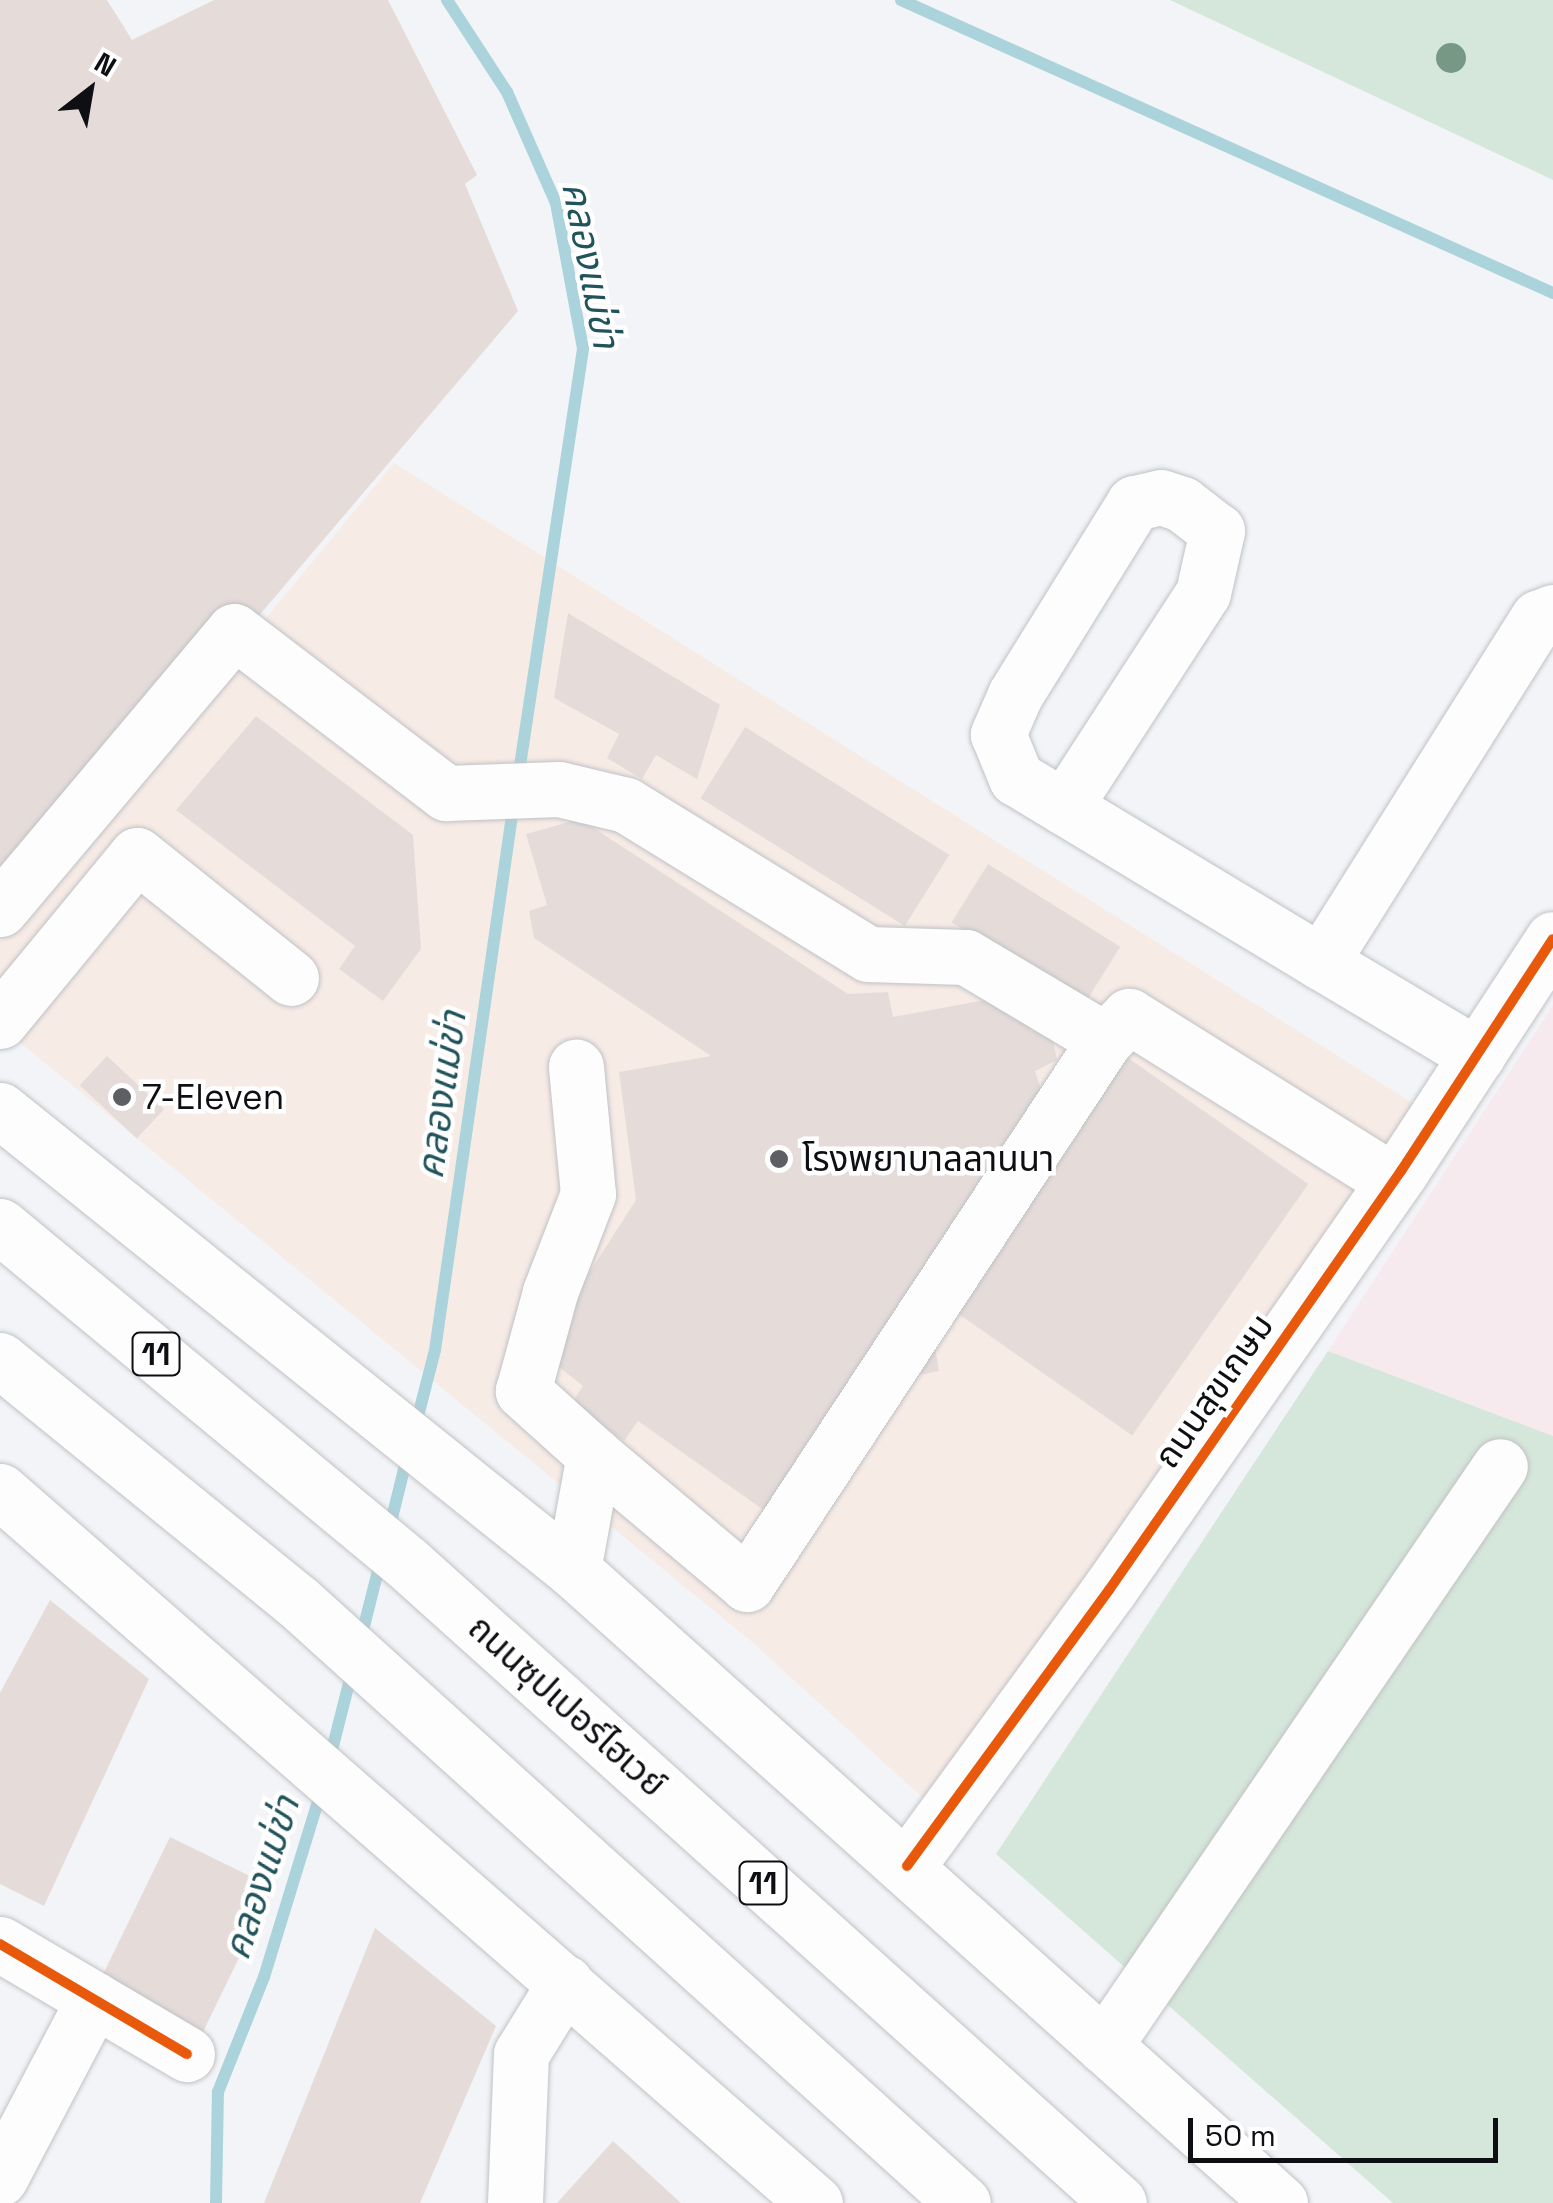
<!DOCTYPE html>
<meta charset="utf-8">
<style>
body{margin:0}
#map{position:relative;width:1553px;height:2203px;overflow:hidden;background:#f2f4f7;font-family:"Space Grotesk","Noto Sans Thai",sans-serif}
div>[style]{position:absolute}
.education>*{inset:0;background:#f7eaef}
.medical>*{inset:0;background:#f7ebe6}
.green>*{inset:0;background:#d5e6da}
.stream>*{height:12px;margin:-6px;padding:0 6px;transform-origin:6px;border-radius:6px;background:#abd3db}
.building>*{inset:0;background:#e5dcda;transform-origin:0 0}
.roads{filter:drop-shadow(0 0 2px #c0c2c5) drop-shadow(0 0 2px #c0c2c5)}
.minor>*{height:55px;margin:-27.5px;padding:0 27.5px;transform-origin:27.5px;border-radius:27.5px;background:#fdfdfe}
.major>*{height:55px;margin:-27.5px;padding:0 27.5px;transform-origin:27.5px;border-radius:27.5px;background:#fdfdfe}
.highway>*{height:55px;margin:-27.5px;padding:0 27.5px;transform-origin:27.5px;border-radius:27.5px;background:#fdfdfe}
.cycleway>*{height:10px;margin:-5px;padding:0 5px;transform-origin:5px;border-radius:5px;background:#e8590c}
.trees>*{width:30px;height:30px;margin:-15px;border-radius:50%;background:#769884}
.dots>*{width:28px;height:28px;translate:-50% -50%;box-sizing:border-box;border:5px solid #fff;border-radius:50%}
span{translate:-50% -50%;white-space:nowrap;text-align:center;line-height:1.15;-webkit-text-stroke:9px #fff;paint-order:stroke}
.shield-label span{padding:2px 8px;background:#fff;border:2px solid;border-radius:8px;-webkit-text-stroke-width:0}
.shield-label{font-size:32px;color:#0e0f12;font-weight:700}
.poi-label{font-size:35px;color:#0e0f12}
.left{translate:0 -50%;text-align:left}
.street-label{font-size:35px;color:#0e0f12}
.water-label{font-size:38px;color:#21535a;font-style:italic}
.north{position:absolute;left:40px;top:40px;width:100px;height:100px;-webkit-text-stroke:8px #fff;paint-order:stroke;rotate:31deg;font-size:28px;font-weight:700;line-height:40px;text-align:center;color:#0e0f12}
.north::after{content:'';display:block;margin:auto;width:35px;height:45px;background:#0e0f12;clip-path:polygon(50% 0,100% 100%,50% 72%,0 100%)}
.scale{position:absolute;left:1188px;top:2118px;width:310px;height:45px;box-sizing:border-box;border:5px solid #0e0f12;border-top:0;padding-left:12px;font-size:30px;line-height:35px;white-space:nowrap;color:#0e0f12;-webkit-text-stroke:8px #fff;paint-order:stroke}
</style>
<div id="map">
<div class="education">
<i style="clip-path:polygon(1553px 1005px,1553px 1436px,1328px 1351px)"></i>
</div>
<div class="medical">
<i style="clip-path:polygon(394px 463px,1427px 1112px,934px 1808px,751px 1641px,0 1026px,0 941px)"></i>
</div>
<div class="green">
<i style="clip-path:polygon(1170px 0,1553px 0,1553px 180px)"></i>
<i style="clip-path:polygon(1328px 1351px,1553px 1436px,1553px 2203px,1393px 2203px,996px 1854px)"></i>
</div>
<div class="stream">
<i style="left:447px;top:0;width:110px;rotate:56.9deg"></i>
<i style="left:507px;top:92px;width:121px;rotate:66.2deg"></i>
<i style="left:556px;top:203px;width:148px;rotate:79.5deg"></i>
<i style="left:583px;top:349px;width:433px;rotate:98.6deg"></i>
<i style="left:901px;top:0;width:715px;rotate:24.2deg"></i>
<i style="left:416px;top:1424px;width:76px;rotate:-75.6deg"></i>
<i style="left:435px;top:1350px;width:554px;rotate:-81.8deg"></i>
<i style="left:389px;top:1530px;width:79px;rotate:-76.1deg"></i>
<i style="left:360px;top:1642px;width:86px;rotate:-75.8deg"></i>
<i style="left:330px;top:1758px;width:90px;rotate:-75.8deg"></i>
<i style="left:216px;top:2203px;width:111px;rotate:-89deg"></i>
<i style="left:218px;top:2092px;width:124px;rotate:-68.2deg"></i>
<i style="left:264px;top:1977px;width:194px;rotate:-72.9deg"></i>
</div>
<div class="building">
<i style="clip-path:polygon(0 0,107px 0,132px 40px,214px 0,388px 0,477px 175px,465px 184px,518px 311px,0 920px)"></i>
<i style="clip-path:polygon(568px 613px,720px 705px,697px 779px,656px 755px,642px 779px,607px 758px,619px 734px,554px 698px)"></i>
<i style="clip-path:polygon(256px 716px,413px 835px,421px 949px,383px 1001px,339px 969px,355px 946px,176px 810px)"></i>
<i style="left:745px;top:727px;width:241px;height:84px;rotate:32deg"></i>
<i style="clip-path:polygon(580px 819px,848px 994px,888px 992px,893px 1017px,1023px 993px,1031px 1031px,1051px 1030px,1057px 1060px,1035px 1071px,1045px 1102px,924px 1284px,939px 1371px,855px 1388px,768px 1513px,638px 1421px,624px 1441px,572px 1403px,583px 1386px,539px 1351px,636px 1200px,619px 1072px,711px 1056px,534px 938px,529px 911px,547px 905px,526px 834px)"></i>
<i style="left:988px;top:864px;width:156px;height:69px;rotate:32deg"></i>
<i style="left:1124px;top:1055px;width:225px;height:307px;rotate:35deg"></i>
<i style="left:107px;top:1056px;width:78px;height:40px;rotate:43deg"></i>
<i style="clip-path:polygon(50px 1600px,149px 1679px,44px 1906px,0 1884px,0 1693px)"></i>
<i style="left:170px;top:1837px;width:115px;height:163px;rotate:26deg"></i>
<i style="clip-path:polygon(375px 1928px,496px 2026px,420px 2203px,264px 2203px)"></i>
<i style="clip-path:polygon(613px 2141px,681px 2203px,557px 2203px)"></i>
</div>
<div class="roads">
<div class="minor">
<i style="left:1064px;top:807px;width:255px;rotate:-57deg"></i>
<i style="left:1203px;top:593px;width:64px;rotate:-77.3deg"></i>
<i style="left:1217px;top:531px;width:44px;rotate:-142.4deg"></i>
<i style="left:1182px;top:504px;width:22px;rotate:-162deg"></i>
<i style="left:1161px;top:497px;width:28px;rotate:167deg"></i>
<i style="left:1134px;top:503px;width:226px;rotate:121.8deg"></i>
<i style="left:1015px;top:695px;width:43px;rotate:113.6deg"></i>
<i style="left:998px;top:734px;width:48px;rotate:67.8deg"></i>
<i style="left:1016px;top:778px;width:56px;rotate:31.1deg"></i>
<i style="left:1064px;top:807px;width:300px;rotate:31.1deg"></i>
<i style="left:1321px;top:962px;width:182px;rotate:30.8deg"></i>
<i style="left:0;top:909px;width:363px;rotate:-49.9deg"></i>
<i style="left:234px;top:631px;width:267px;rotate:37.4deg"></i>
<i style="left:446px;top:793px;width:113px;rotate:-2deg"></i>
<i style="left:559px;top:789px;width:69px;rotate:13.4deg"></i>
<i style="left:626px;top:805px;width:284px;rotate:31.6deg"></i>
<i style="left:868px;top:954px;width:98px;rotate:1.8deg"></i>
<i style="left:966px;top:957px;width:162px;rotate:30.8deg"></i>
<i style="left:1105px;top:1040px;width:34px;rotate:-45deg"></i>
<i style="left:1129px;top:1016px;width:311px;rotate:32deg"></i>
<i style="left:1321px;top:962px;width:407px;rotate:-57.8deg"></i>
<i style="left:1538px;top:618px;width:16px;rotate:-22deg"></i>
<i style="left:0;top:1021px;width:215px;rotate:-50.5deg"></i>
<i style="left:137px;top:855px;width:197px;rotate:38.6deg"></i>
<i style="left:594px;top:1455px;width:200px;rotate:40.1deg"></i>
<i style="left:747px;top:1584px;width:651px;rotate:-56.65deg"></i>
<i style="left:573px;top:1570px;width:117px;rotate:-79.7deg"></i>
<i style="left:594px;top:1455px;width:96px;rotate:-138deg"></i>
<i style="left:523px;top:1391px;width:103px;rotate:-74.7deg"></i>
<i style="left:550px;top:1292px;width:105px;rotate:-68.8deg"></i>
<i style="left:588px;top:1194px;width:128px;rotate:-95.4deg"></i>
<i style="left:907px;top:1866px;width:342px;rotate:-53.8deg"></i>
<i style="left:1109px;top:1590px;width:511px;rotate:-55.13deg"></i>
<i style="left:1401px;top:1171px;width:277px;rotate:-56.8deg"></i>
<i style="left:0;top:1944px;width:217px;rotate:30.5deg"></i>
<i style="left:1104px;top:2046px;width:702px;rotate:-55.68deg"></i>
<i style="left:0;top:2178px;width:202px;rotate:-62.3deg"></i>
<i style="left:515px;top:2203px;width:149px;rotate:-87.7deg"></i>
<i style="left:521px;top:2054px;width:84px;rotate:-58.2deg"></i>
</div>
<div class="major">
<i style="left:0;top:1110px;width:735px;rotate:38.76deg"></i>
<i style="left:573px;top:1570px;width:949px;rotate:41.84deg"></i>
<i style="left:0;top:1491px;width:1082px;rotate:41.14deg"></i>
</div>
<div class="highway">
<i style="left:0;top:1226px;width:528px;rotate:39.63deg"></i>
<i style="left:407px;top:1563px;width:957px;rotate:41.95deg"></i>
<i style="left:0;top:1360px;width:384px;rotate:39.1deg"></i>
<i style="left:298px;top:1602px;width:896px;rotate:42.11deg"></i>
</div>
</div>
<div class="cycleway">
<i style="left:907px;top:1866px;width:342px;rotate:-53.8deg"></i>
<i style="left:1109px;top:1590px;width:511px;rotate:-55.13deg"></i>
<i style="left:1401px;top:1171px;width:277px;rotate:-56.8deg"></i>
<i style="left:0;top:1944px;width:217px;rotate:30.5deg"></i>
</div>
<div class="trees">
<i style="left:1451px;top:58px"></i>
</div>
<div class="dots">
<i style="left:122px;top:1097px;background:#5e5f62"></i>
<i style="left:779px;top:1159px;background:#5e5f62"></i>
</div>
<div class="shield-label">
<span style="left:156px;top:1354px">11</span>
<span style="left:763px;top:1883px">11</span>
</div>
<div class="poi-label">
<span class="left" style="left:142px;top:1097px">7-Eleven</span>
<span class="left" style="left:802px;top:1159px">โรงพยาบาลลานนา</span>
</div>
<div class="street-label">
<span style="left:1214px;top:1391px;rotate:-55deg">ถนนสุขเกษม</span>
<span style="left:567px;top:1706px;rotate:42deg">ถนนซุปเปอร์ไฮเวย์</span>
</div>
<div class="water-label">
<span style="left:590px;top:265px;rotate:79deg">คลองแม่ข่า</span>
<span style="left:442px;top:1095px;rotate:-82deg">คลองแม่ข่า</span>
<span style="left:262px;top:1878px;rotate:-72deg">คลองแม่ข่า</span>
</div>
<div class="north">N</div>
<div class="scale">50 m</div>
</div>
